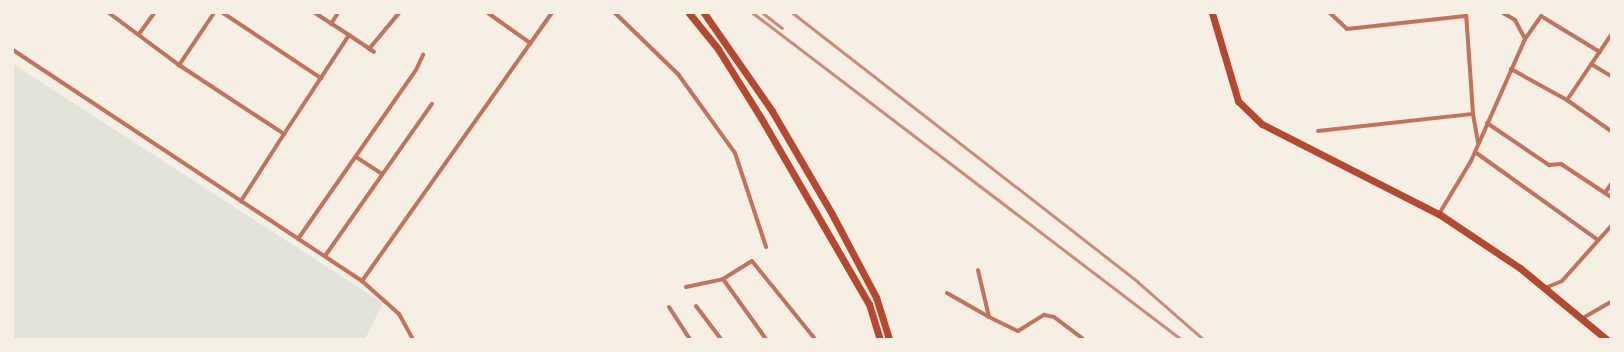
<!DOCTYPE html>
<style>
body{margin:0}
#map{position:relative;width:1624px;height:352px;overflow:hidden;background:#f6efe4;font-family:"DM Sans",sans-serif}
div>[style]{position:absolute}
.green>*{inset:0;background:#e2e4dc}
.minor>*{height:4px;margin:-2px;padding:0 2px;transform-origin:2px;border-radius:2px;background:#c5725c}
.primary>*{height:7px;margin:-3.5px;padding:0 3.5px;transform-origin:3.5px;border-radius:3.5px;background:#b5482f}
.rail>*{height:2.5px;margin:-1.25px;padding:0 1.25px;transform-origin:1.25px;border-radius:1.25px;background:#cf8b77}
span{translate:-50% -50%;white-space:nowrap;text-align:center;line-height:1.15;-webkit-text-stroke:4px #f6efe4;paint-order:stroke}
.frame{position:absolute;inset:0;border:14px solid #f6efe4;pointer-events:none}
</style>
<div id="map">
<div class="green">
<i style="clip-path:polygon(13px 64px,383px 303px,365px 339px,13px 339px)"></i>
</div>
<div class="minor">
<i style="left:109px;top:13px;width:87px;rotate:36.6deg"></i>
<i style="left:214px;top:13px;width:63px;rotate:123.9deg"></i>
<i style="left:179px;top:65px;width:126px;rotate:33.3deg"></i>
<i style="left:284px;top:134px;width:80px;rotate:122.7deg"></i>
<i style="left:223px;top:13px;width:118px;rotate:33.6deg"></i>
<i style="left:488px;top:13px;width:52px;rotate:35.5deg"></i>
<i style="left:615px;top:13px;width:88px;rotate:44.1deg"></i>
<i style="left:678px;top:74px;width:97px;rotate:54.2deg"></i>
<i style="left:735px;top:153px;width:99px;rotate:71.7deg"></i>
<i style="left:1330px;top:13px;width:23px;rotate:43deg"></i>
<i style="left:1347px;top:29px;width:119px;rotate:-6.3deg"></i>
<i style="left:1466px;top:13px;width:101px;rotate:86deg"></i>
<i style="left:1473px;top:114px;width:29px;rotate:80deg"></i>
<i style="left:1503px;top:13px;width:14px;rotate:30deg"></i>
<i style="left:1515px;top:20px;width:21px;rotate:62deg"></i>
<i style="left:331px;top:24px;width:13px;rotate:-58deg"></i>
<i style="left:139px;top:34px;width:26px;rotate:-54deg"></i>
<i style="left:349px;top:35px;width:30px;rotate:34deg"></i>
<i style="left:369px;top:49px;width:47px;rotate:-50.2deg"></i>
<i style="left:13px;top:50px;width:419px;rotate:33.5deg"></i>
<i style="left:362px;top:281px;width:50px;rotate:41.7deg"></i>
<i style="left:399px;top:314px;width:29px;rotate:61deg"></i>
<i style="left:1591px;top:64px;width:23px;rotate:31deg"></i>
<i style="left:1511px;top:69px;width:64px;rotate:29deg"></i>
<i style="left:1567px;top:100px;width:54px;rotate:35.2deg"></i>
<i style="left:1567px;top:100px;width:78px;rotate:-55.9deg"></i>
<i style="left:1487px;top:123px;width:75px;rotate:34.1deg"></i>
<i style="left:1549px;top:165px;width:12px;rotate:-5deg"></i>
<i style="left:1561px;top:164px;width:60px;rotate:33.4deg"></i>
<i style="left:1318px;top:131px;width:156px;rotate:-6.3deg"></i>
<i style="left:284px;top:134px;width:118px;rotate:-56.7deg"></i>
<i style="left:349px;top:35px;width:40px;rotate:-147.1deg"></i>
<i style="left:1475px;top:152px;width:151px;rotate:35.6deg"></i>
<i style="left:356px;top:157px;width:31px;rotate:33deg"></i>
<i style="left:1605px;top:193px;width:11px;rotate:-56deg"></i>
<i style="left:1439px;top:214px;width:62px;rotate:-58.9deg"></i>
<i style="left:1471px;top:161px;width:133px;rotate:-66.1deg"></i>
<i style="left:1525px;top:39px;width:28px;rotate:-55deg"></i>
<i style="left:1541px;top:16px;width:69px;rotate:31.4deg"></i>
<i style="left:298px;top:239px;width:206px;rotate:-55.1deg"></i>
<i style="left:416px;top:70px;width:17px;rotate:-65deg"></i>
<i style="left:325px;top:256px;width:186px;rotate:-54.9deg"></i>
<i style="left:723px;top:279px;width:74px;rotate:54.4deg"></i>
<i style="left:362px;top:281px;width:329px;rotate:-54.7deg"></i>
<i style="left:686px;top:287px;width:38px;rotate:-12deg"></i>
<i style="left:723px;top:279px;width:34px;rotate:-32deg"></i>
<i style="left:752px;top:261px;width:100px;rotate:51.1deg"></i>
<i style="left:1545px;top:288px;width:18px;rotate:-22deg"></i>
<i style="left:1562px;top:281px;width:74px;rotate:-48.3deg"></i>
<i style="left:947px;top:293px;width:48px;rotate:29.7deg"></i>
<i style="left:989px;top:317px;width:48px;rotate:-103.2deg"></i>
<i style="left:696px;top:306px;width:41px;rotate:52.9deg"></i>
<i style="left:669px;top:307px;width:38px;rotate:57deg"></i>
<i style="left:989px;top:317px;width:32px;rotate:26deg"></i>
<i style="left:1018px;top:331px;width:31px;rotate:-32deg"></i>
<i style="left:1044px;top:315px;width:10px;rotate:11deg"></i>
<i style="left:1054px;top:317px;width:36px;rotate:37deg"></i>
<i style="left:1583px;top:318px;width:32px;rotate:-30deg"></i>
</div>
<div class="primary">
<i style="left:689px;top:13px;width:46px;rotate:51.1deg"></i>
<i style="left:718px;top:49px;width:81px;rotate:58.1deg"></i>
<i style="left:761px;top:118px;width:215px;rotate:59.9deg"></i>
<i style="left:869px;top:304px;width:37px;rotate:73deg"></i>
<i style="left:704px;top:13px;width:119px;rotate:55.2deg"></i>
<i style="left:772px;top:111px;width:119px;rotate:59.8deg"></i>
<i style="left:832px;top:214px;width:94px;rotate:62.1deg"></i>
<i style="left:876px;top:297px;width:44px;rotate:72.8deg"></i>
<i style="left:1212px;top:13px;width:92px;rotate:73.5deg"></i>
<i style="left:1238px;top:101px;width:33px;rotate:44deg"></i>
<i style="left:1262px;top:124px;width:199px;rotate:27deg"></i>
<i style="left:1439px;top:214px;width:97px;rotate:33.7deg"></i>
<i style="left:1520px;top:268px;width:112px;rotate:39.5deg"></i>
</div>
<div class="rail">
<i style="left:753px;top:13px;width:538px;rotate:37.3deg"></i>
<i style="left:763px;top:13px;width:24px;rotate:38deg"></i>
<i style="left:793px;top:13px;width:437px;rotate:37.9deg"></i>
<i style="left:1138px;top:282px;width:86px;rotate:41.2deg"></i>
</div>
<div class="frame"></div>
</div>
